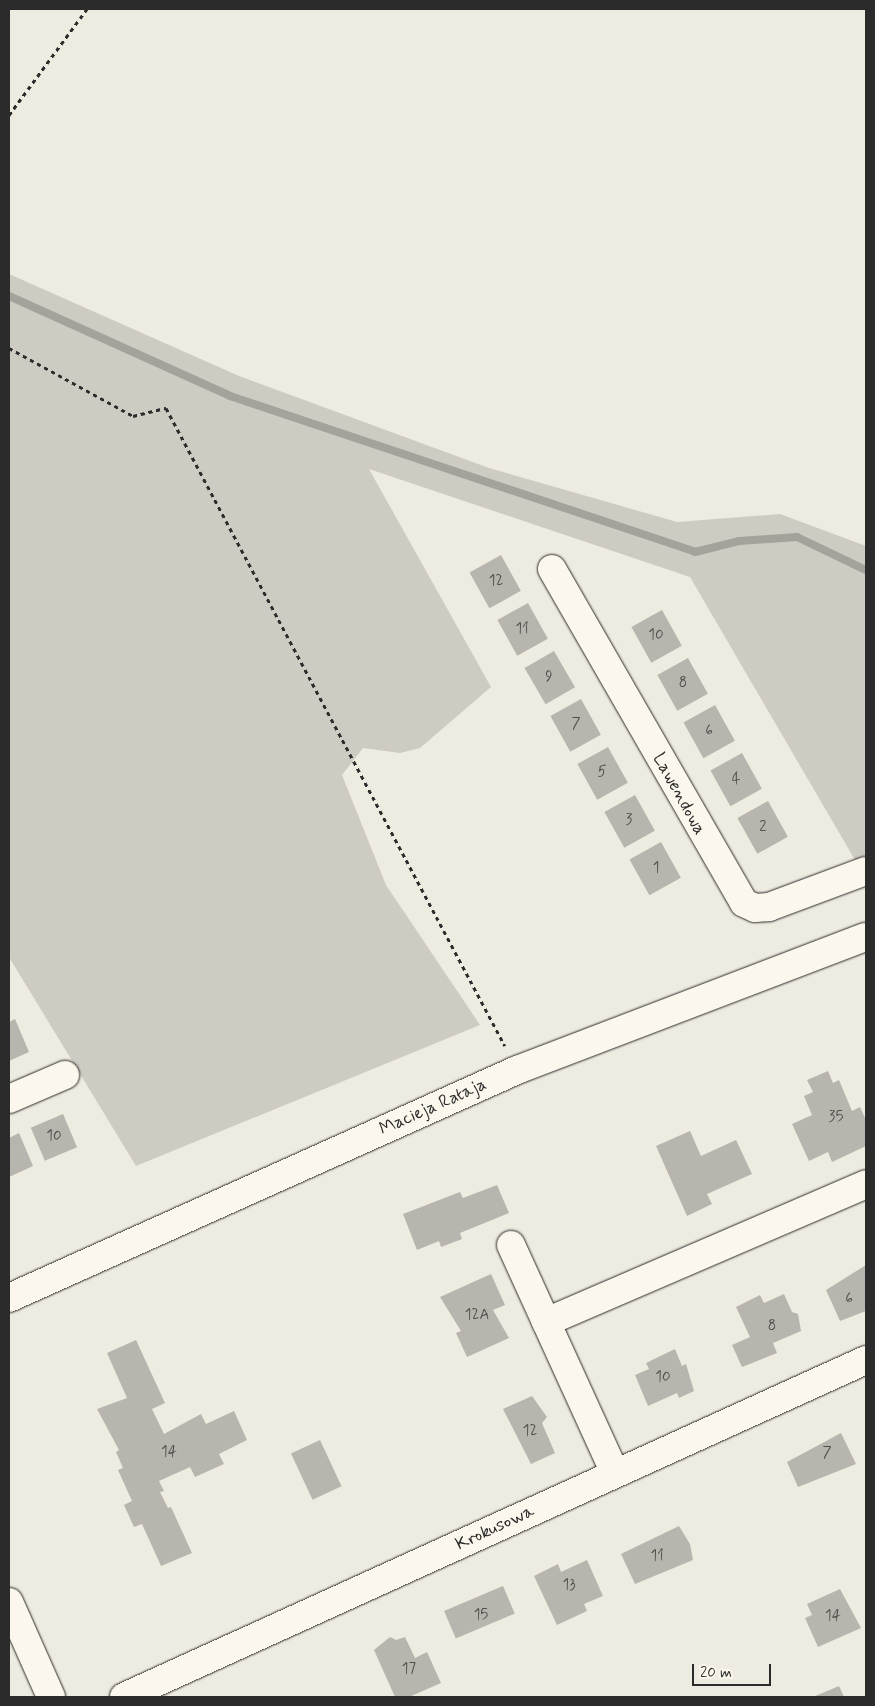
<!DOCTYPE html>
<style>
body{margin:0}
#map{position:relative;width:875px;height:1706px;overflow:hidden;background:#eeebe0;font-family:Mynerve,sans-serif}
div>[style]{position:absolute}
.green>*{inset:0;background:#cecbc2}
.stream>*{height:8px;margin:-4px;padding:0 4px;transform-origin:4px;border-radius:4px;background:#a4a29a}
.building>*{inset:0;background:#b8b5ae;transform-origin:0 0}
.path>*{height:3px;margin-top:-1.5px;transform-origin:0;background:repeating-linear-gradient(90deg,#2b2b2b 0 4px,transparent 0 8px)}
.roads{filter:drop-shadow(0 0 1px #2b2b2b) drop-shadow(0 0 1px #2b2b2b)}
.minor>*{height:28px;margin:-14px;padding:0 14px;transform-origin:14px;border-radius:14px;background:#fbf7ec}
span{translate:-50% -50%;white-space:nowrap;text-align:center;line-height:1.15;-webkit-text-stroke:4px #fbf7ec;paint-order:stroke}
.number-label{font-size:15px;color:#4e4e4c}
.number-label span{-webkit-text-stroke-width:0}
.street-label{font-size:18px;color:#2b2b2b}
.frame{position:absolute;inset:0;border:10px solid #2b2b2b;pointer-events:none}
.scale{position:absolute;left:692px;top:1664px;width:79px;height:22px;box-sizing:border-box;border:2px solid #2b2b2b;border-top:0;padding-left:6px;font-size:15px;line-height:18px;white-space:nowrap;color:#2b2b2b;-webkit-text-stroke:4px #fbf7ec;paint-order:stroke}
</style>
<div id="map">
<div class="green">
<i style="clip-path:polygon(9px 274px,239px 376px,489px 468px,677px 522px,780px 514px,866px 546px,866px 855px,855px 860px,690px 577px,369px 469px,491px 687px,420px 748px,400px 753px,363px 748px,342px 775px,386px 885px,480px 1025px,136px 1166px,9px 957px)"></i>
</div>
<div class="stream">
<i style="left:9px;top:296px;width:243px;rotate:24.3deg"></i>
<i style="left:230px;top:396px;width:490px;rotate:18.5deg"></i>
<i style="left:695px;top:552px;width:45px;rotate:-14deg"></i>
<i style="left:739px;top:541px;width:58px;rotate:-3.9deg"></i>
<i style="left:797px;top:537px;width:76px;rotate:25.6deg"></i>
</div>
<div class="building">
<i style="left:501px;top:555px;width:41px;height:36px;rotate:61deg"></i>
<i style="left:528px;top:603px;width:41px;height:35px;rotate:61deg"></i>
<i style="left:662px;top:610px;width:41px;height:35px;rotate:61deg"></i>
<i style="left:554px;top:651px;width:42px;height:34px;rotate:60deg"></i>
<i style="left:688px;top:658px;width:41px;height:35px;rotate:61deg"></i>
<i style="left:581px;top:699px;width:41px;height:35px;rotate:61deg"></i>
<i style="left:715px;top:705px;width:41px;height:36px;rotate:61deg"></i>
<i style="left:608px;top:747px;width:41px;height:35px;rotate:61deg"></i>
<i style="left:742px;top:753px;width:41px;height:36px;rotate:61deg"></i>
<i style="left:635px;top:795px;width:41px;height:35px;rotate:61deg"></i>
<i style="left:768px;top:801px;width:41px;height:35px;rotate:61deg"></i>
<i style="left:661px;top:842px;width:41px;height:36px;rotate:61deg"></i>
<i style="clip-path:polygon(15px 1019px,29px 1052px,9px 1061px,9px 1022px)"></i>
<i style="clip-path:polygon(828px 1071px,833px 1083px,839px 1080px,852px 1111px,860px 1107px,866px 1120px,866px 1146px,832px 1162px,828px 1152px,809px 1161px,792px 1124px,812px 1115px,804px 1096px,813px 1092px,807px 1080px)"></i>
<i style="left:63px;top:1114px;width:36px;height:35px;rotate:67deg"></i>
<i style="clip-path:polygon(690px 1131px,701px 1156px,736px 1140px,752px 1174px,707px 1194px,712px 1204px,687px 1216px,656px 1146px)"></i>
<i style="clip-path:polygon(19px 1133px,33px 1166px,9px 1177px,9px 1138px)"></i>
<i style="clip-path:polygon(497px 1185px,509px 1213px,460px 1233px,462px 1239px,441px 1247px,439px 1241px,417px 1250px,403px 1214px,460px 1192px,463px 1198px)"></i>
<i style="clip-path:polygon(866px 1265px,866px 1311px,840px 1321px,826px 1290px)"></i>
<i style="clip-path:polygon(491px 1274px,505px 1305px,493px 1310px,509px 1338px,467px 1357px,456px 1333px,461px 1331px,440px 1297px)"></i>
<i style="clip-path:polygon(784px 1294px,792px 1312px,798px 1314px,801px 1331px,773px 1343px,777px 1353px,742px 1367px,732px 1345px,750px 1337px,736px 1307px,760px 1295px,764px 1303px)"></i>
<i style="clip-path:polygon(136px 1340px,165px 1403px,152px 1409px,164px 1434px,201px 1414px,206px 1424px,234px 1411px,247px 1440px,219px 1454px,224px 1464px,195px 1477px,190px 1467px,159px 1481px,164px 1491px,160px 1492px,168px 1508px,171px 1507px,192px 1553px,161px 1566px,142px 1524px,134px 1527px,124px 1505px,132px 1501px,118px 1470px,123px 1468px,116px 1452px,119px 1450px,97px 1409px,127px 1398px,107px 1353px)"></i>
<i style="clip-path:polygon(675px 1349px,682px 1366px,686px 1364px,694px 1391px,679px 1398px,677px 1393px,648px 1406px,635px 1375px,649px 1369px,646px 1363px)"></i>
<i style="clip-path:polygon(532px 1396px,547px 1417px,542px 1423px,555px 1453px,531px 1464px,503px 1409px)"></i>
<i style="clip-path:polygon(841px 1433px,856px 1464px,798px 1487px,787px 1462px)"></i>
<i style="left:320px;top:1440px;width:51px;height:32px;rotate:65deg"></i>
<i style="clip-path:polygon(679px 1526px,690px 1544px,693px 1560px,635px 1584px,621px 1554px)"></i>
<i style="clip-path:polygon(587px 1560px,603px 1596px,584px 1604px,587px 1611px,557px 1625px,534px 1576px,558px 1564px,561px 1572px)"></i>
<i style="left:503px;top:1586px;width:30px;height:64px;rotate:67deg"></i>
<i style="clip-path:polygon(840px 1589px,861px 1628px,818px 1647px,805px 1618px,812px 1615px,807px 1604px)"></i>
<i style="clip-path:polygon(390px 1637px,396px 1640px,405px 1637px,415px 1658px,427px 1652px,441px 1683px,409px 1697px,395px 1697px,374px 1650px)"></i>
<i style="clip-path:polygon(839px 1686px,844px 1697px,813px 1697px)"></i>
</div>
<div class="path">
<i style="left:9px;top:115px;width:132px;rotate:-53.7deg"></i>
<i style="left:9px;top:348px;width:141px;rotate:28.7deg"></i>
<i style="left:133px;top:416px;width:34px;rotate:-14deg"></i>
<i style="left:166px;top:408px;width:722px;rotate:62.02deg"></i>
</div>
<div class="roads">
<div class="minor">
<i style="left:552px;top:569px;width:385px;rotate:60.1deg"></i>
<i style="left:744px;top:903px;width:12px;rotate:24deg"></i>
<i style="left:755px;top:908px;width:14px;rotate:-4deg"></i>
<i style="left:769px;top:907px;width:103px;rotate:-20.4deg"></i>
<i style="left:9px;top:1099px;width:61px;rotate:-23.2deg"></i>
<i style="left:511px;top:1245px;width:251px;rotate:65.5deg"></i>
<i style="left:9px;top:1298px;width:557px;rotate:-24.17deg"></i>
<i style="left:517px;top:1070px;width:373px;rotate:-20.9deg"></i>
<i style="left:546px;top:1322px;width:348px;rotate:-23.3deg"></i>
<i style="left:9px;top:1602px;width:104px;rotate:66.1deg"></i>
<i style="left:124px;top:1697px;width:815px;rotate:-24.43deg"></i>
</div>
</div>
<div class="number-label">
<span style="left:496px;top:582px">12</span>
<span style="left:522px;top:630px">11</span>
<span style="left:656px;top:636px">10</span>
<span style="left:549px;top:678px">9</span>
<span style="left:683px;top:684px">8</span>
<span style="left:576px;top:725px">7</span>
<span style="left:709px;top:732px">6</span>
<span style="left:602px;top:773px">5</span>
<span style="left:736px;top:780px">4</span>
<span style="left:629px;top:821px">3</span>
<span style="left:763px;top:828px">2</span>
<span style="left:656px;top:869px">1</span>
<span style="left:836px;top:1118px">35</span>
<span style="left:54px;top:1137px">10</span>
<span style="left:849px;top:1300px">6</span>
<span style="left:477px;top:1316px">12A</span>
<span style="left:772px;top:1327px">8</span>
<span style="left:663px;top:1378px">10</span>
<span style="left:530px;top:1432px">12</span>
<span style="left:169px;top:1453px">14</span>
<span style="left:827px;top:1454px">7</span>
<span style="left:657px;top:1557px">11</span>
<span style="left:569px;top:1586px">13</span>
<span style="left:481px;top:1616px">15</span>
<span style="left:833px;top:1617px">14</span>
<span style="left:409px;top:1670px">17</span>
</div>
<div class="street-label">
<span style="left:679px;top:794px;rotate:61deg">Lawendowa</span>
<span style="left:433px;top:1107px;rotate:-24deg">Macieja Rataja</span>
<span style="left:495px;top:1528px;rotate:-25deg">Krokusowa</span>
</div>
<div class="frame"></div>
<div class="scale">20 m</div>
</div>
